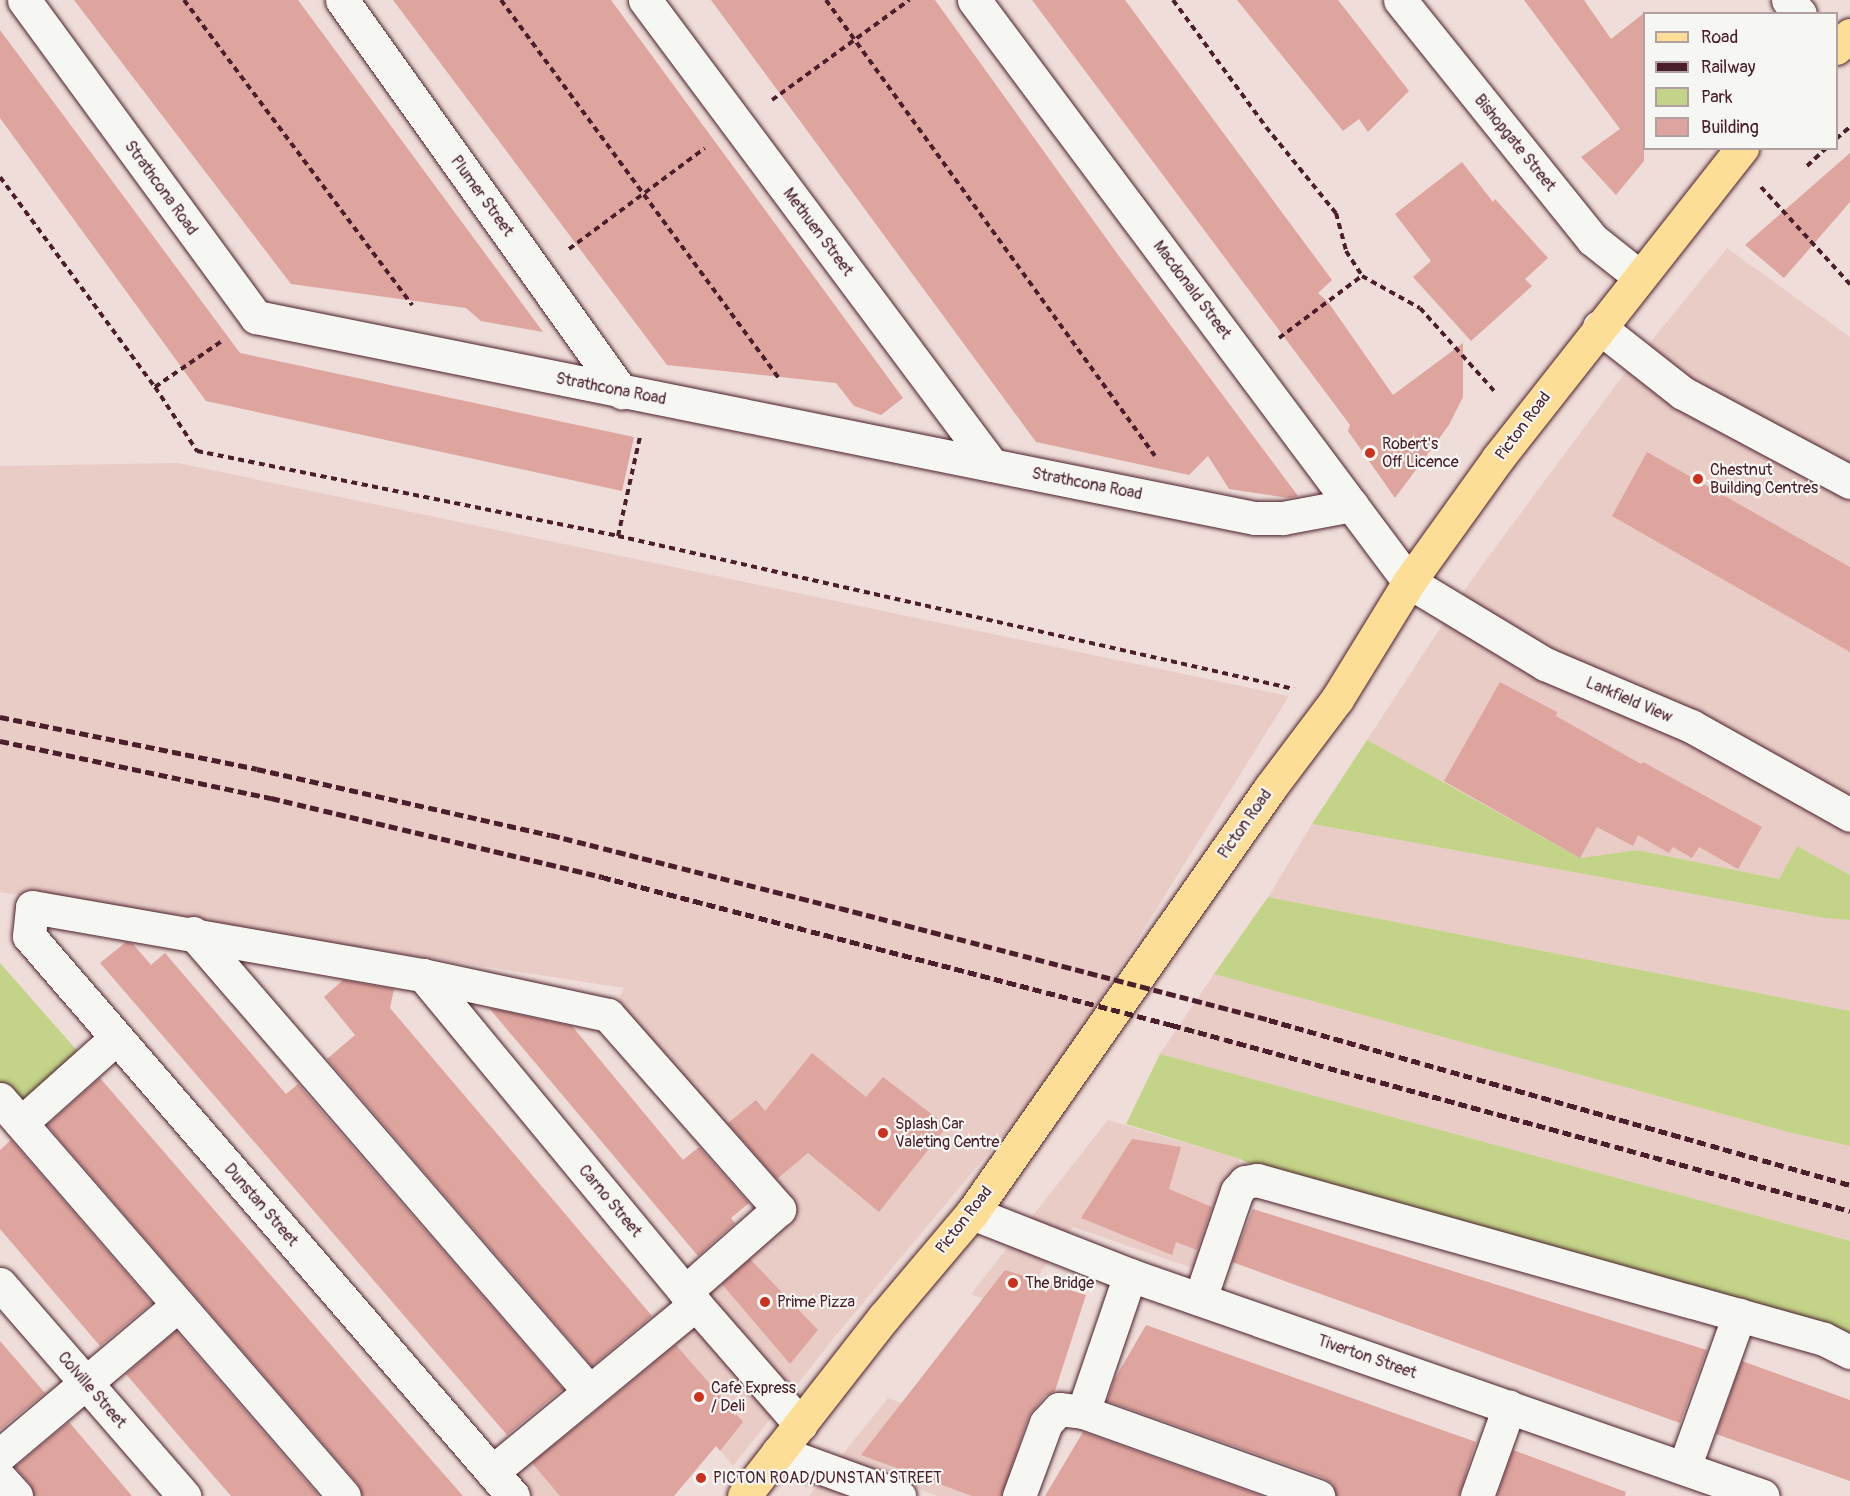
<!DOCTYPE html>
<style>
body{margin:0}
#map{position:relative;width:1850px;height:1496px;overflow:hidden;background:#efddd9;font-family:Pangolin,sans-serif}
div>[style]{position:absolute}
.built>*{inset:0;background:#eaccc7}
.green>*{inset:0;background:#c3d387}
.building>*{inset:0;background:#dea49e}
.path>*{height:4px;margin-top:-2px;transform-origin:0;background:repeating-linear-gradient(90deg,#4a1f2b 0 6px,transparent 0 10.5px)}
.roads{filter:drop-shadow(0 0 2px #4a1f2b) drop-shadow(0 0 2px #4a1f2b)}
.minor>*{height:33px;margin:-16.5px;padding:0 16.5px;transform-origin:16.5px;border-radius:16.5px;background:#f6f6f2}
.major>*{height:33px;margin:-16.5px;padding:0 16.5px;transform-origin:16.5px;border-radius:16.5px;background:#fdde96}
.rail>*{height:4.5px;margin-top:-2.25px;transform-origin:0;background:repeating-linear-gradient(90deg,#4a1f2b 0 9px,transparent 0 13.5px)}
.dots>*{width:16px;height:16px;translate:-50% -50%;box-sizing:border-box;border:3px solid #f6f6f2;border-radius:50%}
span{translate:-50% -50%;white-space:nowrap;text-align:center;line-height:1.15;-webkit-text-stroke:4.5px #f6f6f2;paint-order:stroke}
.street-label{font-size:16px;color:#4a1f2b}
.poi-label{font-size:16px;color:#4a1f2b}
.left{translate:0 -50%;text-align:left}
.legend{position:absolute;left:1643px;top:12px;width:195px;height:138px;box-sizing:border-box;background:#f6f6f2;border:2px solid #b1a0a2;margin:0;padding:8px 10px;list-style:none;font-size:18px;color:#4a1f2b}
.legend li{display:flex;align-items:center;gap:12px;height:30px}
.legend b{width:30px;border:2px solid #b1a0a2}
</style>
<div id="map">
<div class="built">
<i style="clip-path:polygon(1727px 248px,1850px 337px,1850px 875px,1797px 846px,1779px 879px,1637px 850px,1580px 858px,1367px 740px,1475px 575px,1618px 382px)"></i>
<i style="clip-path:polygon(178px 463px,1289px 696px,1052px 1077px,833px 1339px,733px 1466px,642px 1356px,746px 1253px,796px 1207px,617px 1002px,624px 988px,0 892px,0 466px)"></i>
<i style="clip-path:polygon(1312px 824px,1824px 918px,1850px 920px,1850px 1011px,1268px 897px)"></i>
<i style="clip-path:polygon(1214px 974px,1792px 1133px,1850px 1146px,1850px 1241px,1160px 1054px)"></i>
<i style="clip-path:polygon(1108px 1120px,1240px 1159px,1201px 1271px,1073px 1227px,1042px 1270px,1023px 1315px,971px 1294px)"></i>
<i style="clip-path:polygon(888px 1398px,1044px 1457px,1029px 1496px,938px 1496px,894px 1480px,884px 1496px,809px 1496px)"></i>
<i style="clip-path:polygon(548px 1431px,606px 1496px,510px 1496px,511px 1466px)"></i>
</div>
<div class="green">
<i style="clip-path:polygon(1367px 740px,1580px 858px,1637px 850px,1779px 879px,1797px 846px,1850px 875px,1850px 920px,1824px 918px,1312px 824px)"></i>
<i style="clip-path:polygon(1268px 897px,1850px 1011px,1850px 1146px,1792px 1133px,1214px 974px)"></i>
<i style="clip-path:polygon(0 963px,88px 1063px,21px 1123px,0 1099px)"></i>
<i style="clip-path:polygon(1160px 1054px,1850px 1241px,1850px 1337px,1268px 1172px,1240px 1159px,1126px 1124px)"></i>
</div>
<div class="building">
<i style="clip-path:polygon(74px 0,298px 0,543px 332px,481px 321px,466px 308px,291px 284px)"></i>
<i style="clip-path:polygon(393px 0,611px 0,903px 398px,881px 415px,854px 406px,836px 383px,667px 365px)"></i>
<i style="clip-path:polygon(711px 0,935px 0,1116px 252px,1298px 496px,1289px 498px,1229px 489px,1208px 456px,1189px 475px,1036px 442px)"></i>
<i style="clip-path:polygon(1032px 0,1125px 0,1332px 280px,1318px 293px,1328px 302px,1393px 395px,1463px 343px,1463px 397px,1449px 425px,1395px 498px,1348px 431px,1350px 425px)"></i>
<i style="clip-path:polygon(1237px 0,1338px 0,1409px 91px,1368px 132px,1359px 119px,1343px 131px)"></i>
<i style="clip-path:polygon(1524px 0,1584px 0,1611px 39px,1644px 13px,1644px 161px,1616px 195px,1581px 157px,1620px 129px)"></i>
<i style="clip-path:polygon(0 30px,240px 353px,634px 437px,622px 491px,206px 401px,0 118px)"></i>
<i style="clip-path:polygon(1850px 153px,1850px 202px,1784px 278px,1745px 245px)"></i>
<i style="clip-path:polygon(1462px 162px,1493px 202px,1495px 199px,1548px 258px,1525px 279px,1532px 286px,1471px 341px,1413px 277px,1431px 261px,1395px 214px)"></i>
<i style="clip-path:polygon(1647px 452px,1850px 567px,1850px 652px,1612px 516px)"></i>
<i style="clip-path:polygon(1500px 682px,1557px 712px,1556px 716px,1641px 764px,1643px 762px,1762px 827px,1738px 869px,1699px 847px,1692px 858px,1673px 847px,1669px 853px,1638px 835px,1633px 846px,1597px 827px,1580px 858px,1444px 781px)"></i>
<i style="clip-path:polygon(126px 942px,133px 944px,151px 965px,165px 953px,286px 1094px,298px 1084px,563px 1389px,507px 1435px,100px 963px)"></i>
<i style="clip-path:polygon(343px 980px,394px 989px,390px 1008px,652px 1316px,592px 1366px,327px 1059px,355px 1035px,324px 997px)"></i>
<i style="clip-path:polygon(489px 1008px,572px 1026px,683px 1160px,699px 1147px,749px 1203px,731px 1218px,735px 1223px,698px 1256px)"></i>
<i style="clip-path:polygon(812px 1053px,866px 1097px,883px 1077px,947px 1126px,879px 1212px,808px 1153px,777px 1179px,728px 1123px,756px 1100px,765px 1111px)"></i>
<i style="clip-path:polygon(100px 1078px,364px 1383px,463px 1496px,362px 1496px,358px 1484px,47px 1125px)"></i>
<i style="clip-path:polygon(1132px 1139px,1181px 1147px,1169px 1189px,1212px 1207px,1197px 1250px,1176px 1242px,1172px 1255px,1081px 1218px)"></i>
<i style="clip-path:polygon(11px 1140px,152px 1303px,100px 1346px,0 1229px,0 1150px)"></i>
<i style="clip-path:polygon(1253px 1209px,1707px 1350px,1680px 1423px,1232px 1262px)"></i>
<i style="clip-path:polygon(750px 1259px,818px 1330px,790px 1364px,722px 1284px)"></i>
<i style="clip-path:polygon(1005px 1270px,1086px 1295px,1055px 1391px,1045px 1396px,1029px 1416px,1001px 1496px,972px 1496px,861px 1455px)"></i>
<i style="clip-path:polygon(1146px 1325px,1476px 1442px,1459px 1496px,1336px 1496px,1333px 1484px,1324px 1478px,1107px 1401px,1114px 1380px)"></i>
<i style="clip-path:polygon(176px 1331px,319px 1496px,231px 1496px,185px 1443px,126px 1374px)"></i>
<i style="clip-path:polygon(0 1341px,45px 1393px,0 1430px)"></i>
<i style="clip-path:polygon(676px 1345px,743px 1422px,720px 1451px,716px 1446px,674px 1496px,560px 1496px,532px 1463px)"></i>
<i style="clip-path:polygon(1742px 1361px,1850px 1400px,1850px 1481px,1716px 1434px)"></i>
<i style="clip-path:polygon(69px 1422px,132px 1496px,34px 1496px,30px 1484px,15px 1467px)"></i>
<i style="clip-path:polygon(1083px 1432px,1262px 1496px,1045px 1496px)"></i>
<i style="clip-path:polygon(1513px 1450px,1626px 1492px,1625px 1496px,1497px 1496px)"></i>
</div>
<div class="path">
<i style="left:184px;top:0;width:381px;rotate:53.2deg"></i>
<i style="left:501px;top:0;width:470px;rotate:53.7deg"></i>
<i style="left:826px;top:0;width:562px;rotate:54.19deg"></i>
<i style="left:1173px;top:0;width:157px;rotate:53.8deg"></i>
<i style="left:1266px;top:127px;width:111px;rotate:50.9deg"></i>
<i style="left:1336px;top:213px;width:39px;rotate:75deg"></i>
<i style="left:1346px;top:251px;width:30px;rotate:57deg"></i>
<i style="left:1362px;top:276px;width:66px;rotate:28.9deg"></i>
<i style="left:1420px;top:308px;width:115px;rotate:48.2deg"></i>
<i style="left:772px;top:100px;width:170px;rotate:-36.1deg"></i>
<i style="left:1836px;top:139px;width:18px;rotate:-41deg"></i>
<i style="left:1807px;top:166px;width:26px;rotate:-43deg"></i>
<i style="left:0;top:177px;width:261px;rotate:53.6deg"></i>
<i style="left:155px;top:387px;width:81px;rotate:-34.5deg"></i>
<i style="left:1761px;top:187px;width:132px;rotate:47.5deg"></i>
<i style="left:569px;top:249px;width:169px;rotate:-36.6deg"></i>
<i style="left:1279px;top:338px;width:104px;rotate:-36.8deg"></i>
<i style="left:155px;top:387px;width:77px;rotate:56.7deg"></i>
<i style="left:197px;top:451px;width:429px;rotate:11.4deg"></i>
<i style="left:618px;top:536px;width:693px;rotate:12.75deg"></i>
<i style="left:618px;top:536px;width:101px;rotate:-77.5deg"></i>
</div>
<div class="roads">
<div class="minor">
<i style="left:24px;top:0;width:393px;rotate:53.8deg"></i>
<i style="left:256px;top:317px;width:1019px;rotate:11.38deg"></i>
<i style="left:1255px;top:518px;width:28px"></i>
<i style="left:1283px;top:518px;width:70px;rotate:-10.7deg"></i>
<i style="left:342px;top:0;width:482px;rotate:54.5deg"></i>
<i style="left:645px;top:0;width:580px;rotate:53.27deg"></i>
<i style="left:974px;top:0;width:727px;rotate:53.22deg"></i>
<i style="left:1409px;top:582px;width:159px;rotate:31.1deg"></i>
<i style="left:1545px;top:664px;width:159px;rotate:23deg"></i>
<i style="left:1691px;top:726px;width:182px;rotate:29.2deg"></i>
<i style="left:1400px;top:0;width:307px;rotate:51.2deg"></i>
<i style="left:1592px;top:239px;width:61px;rotate:38.4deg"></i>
<i style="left:1788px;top:0;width:18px;rotate:49deg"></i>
<i style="left:1599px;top:327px;width:107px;rotate:38.2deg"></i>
<i style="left:1683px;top:393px;width:189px;rotate:28.1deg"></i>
<i style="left:193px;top:933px;width:605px;rotate:49.15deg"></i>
<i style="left:423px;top:975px;width:411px;rotate:50.4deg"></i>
<i style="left:685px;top:1292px;width:176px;rotate:48.9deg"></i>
<i style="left:0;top:1099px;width:525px;rotate:49.09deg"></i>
<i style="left:21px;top:1123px;width:127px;rotate:-41.8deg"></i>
<i style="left:972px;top:1213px;width:170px;rotate:21.4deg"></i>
<i style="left:1130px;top:1275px;width:670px;rotate:19.25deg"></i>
<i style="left:0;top:1284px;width:281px;rotate:49deg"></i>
<i style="left:1200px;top:1299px;width:114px;rotate:-71.1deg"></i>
<i style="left:1237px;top:1191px;width:12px;rotate:-48deg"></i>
<i style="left:1245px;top:1182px;width:12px;rotate:-9deg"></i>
<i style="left:1257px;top:1180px;width:589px;rotate:15.66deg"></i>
<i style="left:1824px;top:1339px;width:29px;rotate:27deg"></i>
<i style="left:1083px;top:1412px;width:145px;rotate:-71.1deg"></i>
<i style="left:778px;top:1452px;width:129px;rotate:20deg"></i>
<i style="left:0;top:1455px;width:233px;rotate:-40.1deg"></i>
<i style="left:1684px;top:1468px;width:163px;rotate:-70.2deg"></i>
<i style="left:492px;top:1472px;width:264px;rotate:-39.5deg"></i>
<i style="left:0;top:1478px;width:24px;rotate:48deg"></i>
<i style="left:513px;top:1496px;width:740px;rotate:-130.84deg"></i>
<i style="left:29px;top:936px;width:29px;rotate:-84deg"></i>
<i style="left:32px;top:907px;width:397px;rotate:9.9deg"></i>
<i style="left:423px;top:975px;width:189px;rotate:12.2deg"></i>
<i style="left:608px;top:1015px;width:259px;rotate:48.6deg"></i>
<i style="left:779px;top:1209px;width:125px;rotate:138.6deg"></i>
<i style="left:1019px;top:1496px;width:78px;rotate:-69.7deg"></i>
<i style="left:1046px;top:1423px;width:19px;rotate:-47deg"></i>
<i style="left:1059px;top:1409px;width:24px;rotate:7deg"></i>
<i style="left:1083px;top:1412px;width:250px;rotate:19.7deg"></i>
<i style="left:1477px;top:1496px;width:95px;rotate:-70.2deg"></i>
</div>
<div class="major">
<i style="left:1836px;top:48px;width:19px;rotate:-43deg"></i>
<i style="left:744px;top:1496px;width:227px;rotate:-52deg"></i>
<i style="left:884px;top:1317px;width:136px;rotate:-49.8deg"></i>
<i style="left:972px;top:1213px;width:519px;rotate:-54.96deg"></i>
<i style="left:1270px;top:788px;width:111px;rotate:-53deg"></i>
<i style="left:1337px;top:699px;width:137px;rotate:-58.4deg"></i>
<i style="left:1409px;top:582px;width:153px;rotate:-54.3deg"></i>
<i style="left:1498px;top:458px;width:395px;rotate:-51.8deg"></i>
</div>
</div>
<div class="rail">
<i style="left:0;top:717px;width:262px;rotate:11.4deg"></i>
<i style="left:257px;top:769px;width:301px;rotate:12.7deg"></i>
<i style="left:551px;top:835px;width:298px;rotate:14.2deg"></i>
<i style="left:840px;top:908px;width:443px;rotate:14.6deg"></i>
<i style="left:1269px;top:1020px;width:604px;rotate:15.85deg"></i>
<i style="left:0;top:741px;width:277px;rotate:11.9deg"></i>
<i style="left:271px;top:798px;width:340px;rotate:13.4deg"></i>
<i style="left:602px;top:877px;width:589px;rotate:14.56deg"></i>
<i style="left:1172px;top:1025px;width:703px;rotate:15.34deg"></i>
</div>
<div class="dots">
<i style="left:1370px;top:453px;background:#c8321e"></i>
<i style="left:1698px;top:479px;background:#c8321e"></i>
<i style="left:883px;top:1133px;background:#c8321e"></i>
<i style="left:1013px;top:1283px;background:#c8321e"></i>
<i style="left:765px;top:1302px;background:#c8321e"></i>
<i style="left:699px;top:1397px;background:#c8321e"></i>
<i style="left:701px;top:1478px;background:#c8321e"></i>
</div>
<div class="street-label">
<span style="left:1515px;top:143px;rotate:51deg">Bishopgate Street</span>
<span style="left:161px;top:188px;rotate:54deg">Strathcona Road</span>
<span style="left:482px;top:196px;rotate:54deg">Plumer Street</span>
<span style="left:818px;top:232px;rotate:53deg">Methuen Street</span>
<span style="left:1192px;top:290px;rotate:53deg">Macdonald Street</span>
<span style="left:611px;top:389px;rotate:11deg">Strathcona Road</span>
<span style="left:1523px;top:426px;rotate:-53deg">Picton Road</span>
<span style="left:1087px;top:484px;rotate:11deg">Strathcona Road</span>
<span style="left:1629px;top:700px;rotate:23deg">Larkfield View</span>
<span style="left:1245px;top:824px;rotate:-55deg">Picton Road</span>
<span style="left:610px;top:1201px;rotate:50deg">Carno Street</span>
<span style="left:261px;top:1205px;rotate:49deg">Dunstan Street</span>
<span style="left:964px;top:1220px;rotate:-52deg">Picton Road</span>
<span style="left:1367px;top:1357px;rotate:19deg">Tiverton Street</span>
<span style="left:92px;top:1390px;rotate:49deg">Colville Street</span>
</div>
<div class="poi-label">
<span class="left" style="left:1382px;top:453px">Robert's<br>Off Licence</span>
<span class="left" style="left:1710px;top:479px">Chestnut<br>Building Centres</span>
<span class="left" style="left:895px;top:1133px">Splash Car<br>Valeting Centre</span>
<span class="left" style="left:1025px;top:1283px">The Bridge</span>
<span class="left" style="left:777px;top:1302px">Prime Pizza</span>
<span class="left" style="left:711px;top:1397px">Cafe Express<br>/ Deli</span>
<span class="left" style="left:713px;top:1478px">PICTON ROAD/DUNSTAN STREET</span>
</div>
<ul class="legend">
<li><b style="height:8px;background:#fdde96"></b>Road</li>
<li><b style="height:8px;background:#4a1f2b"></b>Railway</li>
<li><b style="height:16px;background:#c3d387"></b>Park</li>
<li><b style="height:16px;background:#dea49e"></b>Building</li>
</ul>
</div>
